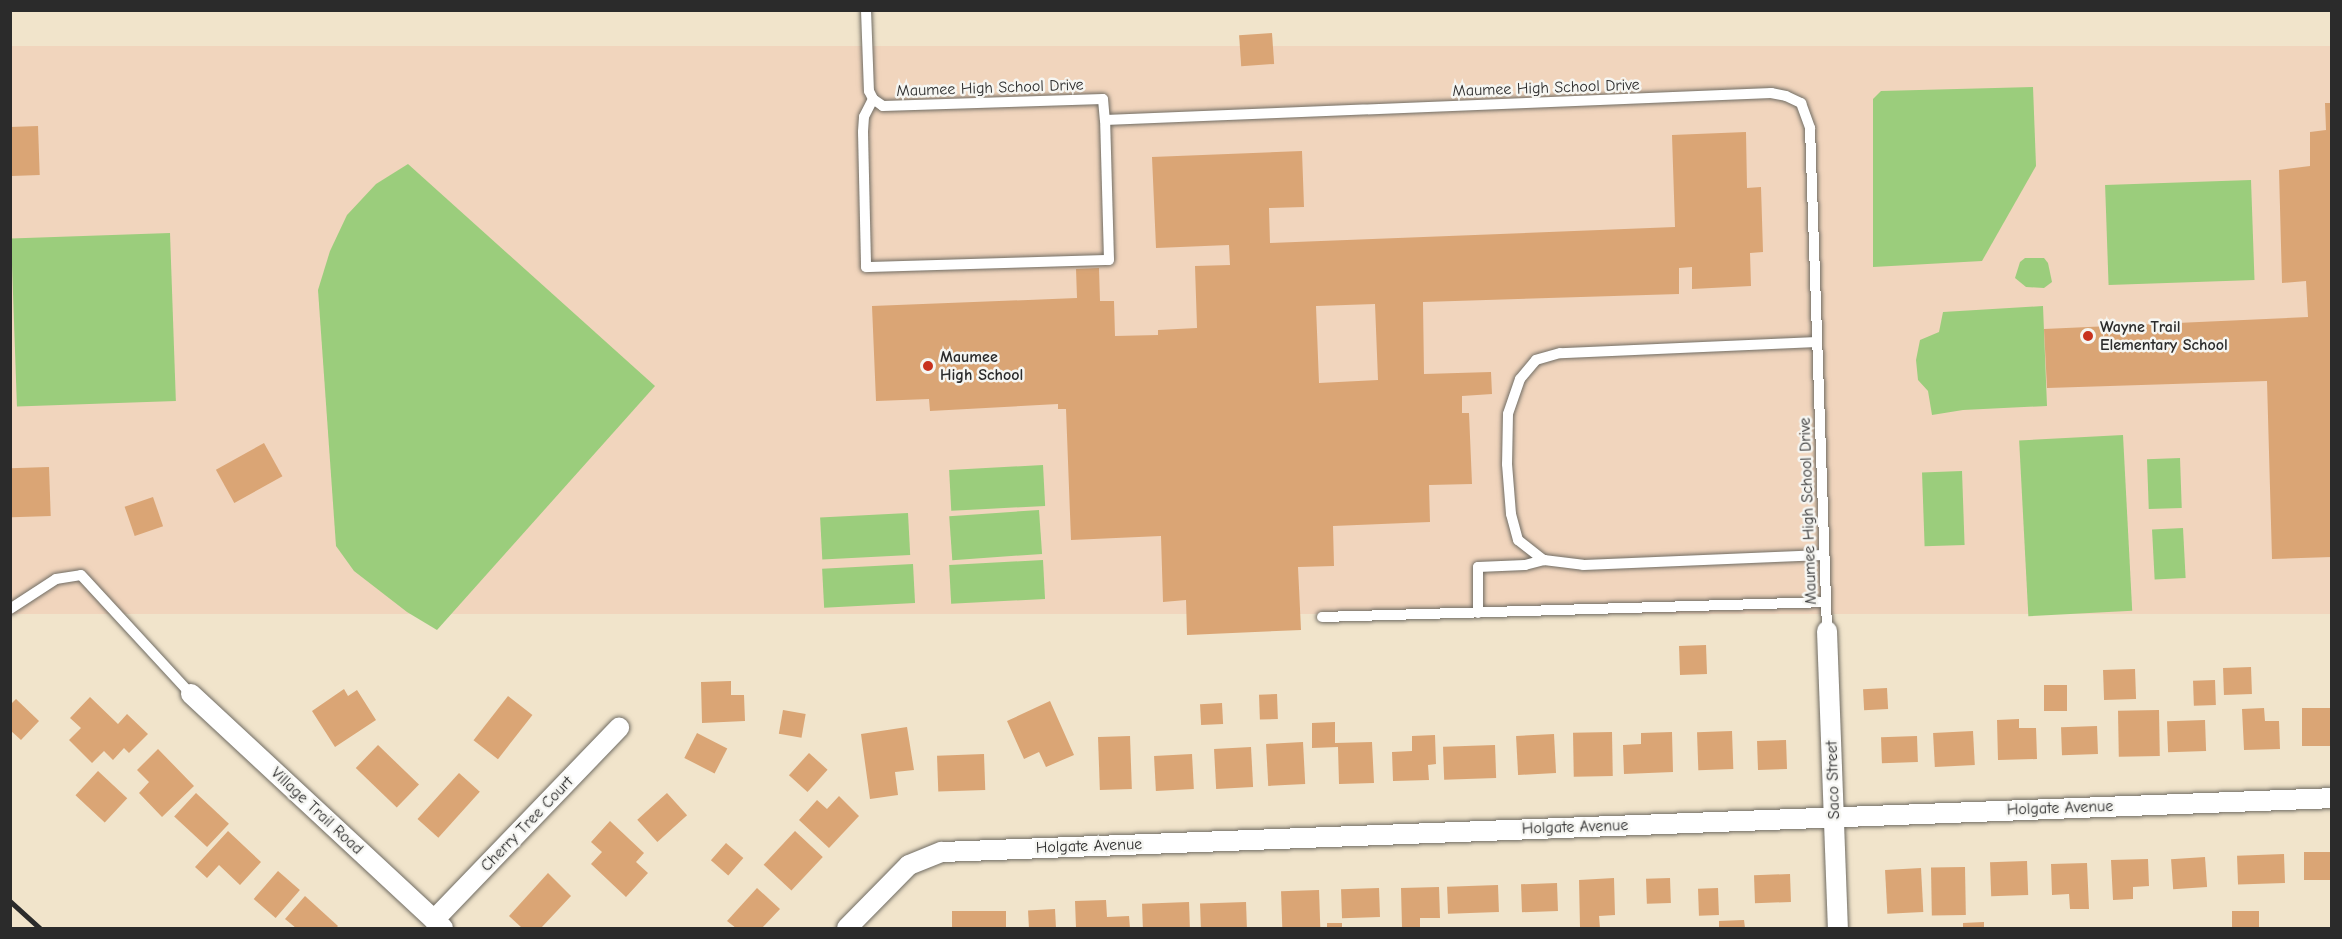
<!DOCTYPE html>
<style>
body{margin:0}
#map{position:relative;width:2342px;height:939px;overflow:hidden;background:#f1e4cb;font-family:"Comic Neue",sans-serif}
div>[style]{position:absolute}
.built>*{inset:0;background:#f1d5bd;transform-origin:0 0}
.green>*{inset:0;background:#9bcd7c;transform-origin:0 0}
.building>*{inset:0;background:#daa575;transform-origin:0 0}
.roads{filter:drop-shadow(0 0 2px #706c63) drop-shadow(0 0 2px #706c63)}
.service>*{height:10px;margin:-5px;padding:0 5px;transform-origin:5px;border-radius:5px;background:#fff}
.minor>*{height:20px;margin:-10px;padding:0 10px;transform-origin:10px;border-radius:10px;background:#fff}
.rail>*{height:4.5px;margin:-2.25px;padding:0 2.25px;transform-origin:2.25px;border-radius:2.25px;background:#2b2b2b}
.dots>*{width:16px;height:16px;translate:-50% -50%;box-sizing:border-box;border:3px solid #f6f6f2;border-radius:50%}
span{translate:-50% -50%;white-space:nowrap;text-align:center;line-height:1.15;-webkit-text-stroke:5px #f6f6f2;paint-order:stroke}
.street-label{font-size:16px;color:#2b2b2b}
.poi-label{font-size:16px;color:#2b2b2b;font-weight:700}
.left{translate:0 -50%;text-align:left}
.frame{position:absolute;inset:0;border:12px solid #2b2b2b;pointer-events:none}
</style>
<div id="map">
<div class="built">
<i style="left:2331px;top:46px;width:568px;height:2322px;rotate:90deg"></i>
</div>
<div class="green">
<i style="clip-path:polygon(2033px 87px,2036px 166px,1982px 261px,1873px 267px,1873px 99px,1881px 91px)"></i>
<i style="clip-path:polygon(408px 164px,655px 386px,437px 630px,407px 612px,354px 571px,336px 546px,318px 290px,330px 251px,347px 215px,376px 184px)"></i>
<i style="left:2251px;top:180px;width:100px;height:146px;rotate:88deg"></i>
<i style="left:170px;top:233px;width:168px;height:159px;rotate:88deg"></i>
<i style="clip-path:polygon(2025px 258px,2044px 258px,2048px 263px,2052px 282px,2044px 288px,2026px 287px,2015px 278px,2020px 262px)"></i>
<i style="clip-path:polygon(2043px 306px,2047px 406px,1963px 410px,1932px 415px,1928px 391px,1918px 380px,1916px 360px,1920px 340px,1939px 332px,1943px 312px)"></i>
<i style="left:2123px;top:435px;width:176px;height:104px;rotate:87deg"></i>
<i style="left:2180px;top:458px;width:50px;height:33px;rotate:88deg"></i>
<i style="left:1043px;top:465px;width:41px;height:94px;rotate:87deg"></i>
<i style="left:1962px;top:471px;width:74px;height:40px;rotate:88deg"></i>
<i style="left:1039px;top:510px;width:44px;height:90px;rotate:86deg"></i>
<i style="left:908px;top:513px;width:42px;height:88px;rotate:87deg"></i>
<i style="left:2183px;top:528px;width:50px;height:31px;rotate:87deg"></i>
<i style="left:1043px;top:560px;width:39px;height:94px;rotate:87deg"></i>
<i style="left:913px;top:564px;width:39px;height:91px;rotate:87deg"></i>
</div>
<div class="building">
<i style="left:1272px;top:33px;width:31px;height:33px;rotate:86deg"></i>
<i style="clip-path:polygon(2325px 103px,2332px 103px,2332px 557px,2272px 559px,2267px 381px,2047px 388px,2044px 329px,2308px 317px,2306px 281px,2282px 283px,2279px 170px,2310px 166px,2310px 132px,2326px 130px)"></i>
<i style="left:38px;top:126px;width:49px;height:28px;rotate:88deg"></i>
<i style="clip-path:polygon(evenodd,1746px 132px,1747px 188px,1761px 187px,1763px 252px,1750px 253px,1751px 286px,1692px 289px,1692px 267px,1679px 268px,1679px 294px,1423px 302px,1424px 374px,1491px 372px,1492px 394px,1462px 396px,1462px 413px,1469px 413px,1472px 484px,1429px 485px,1430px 522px,1333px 526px,1334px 566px,1298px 567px,1301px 630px,1187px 635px,1186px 600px,1163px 602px,1161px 536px,1071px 540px,1066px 409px,1058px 409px,1058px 404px,930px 411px,929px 399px,876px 401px,872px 306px,1077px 298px,1076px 269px,1099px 268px,1100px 301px,1114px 301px,1115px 336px,1158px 335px,1158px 330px,1197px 328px,1195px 266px,1230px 265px,1229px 245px,1156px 248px,1152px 157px,1302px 151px,1304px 207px,1269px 208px,1270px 243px,1675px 227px,1672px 135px,1746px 132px,1375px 304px,1378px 380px,1319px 383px,1316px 306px,1375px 304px)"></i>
<i style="left:264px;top:443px;width:38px;height:55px;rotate:61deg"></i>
<i style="left:49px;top:467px;width:49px;height:39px;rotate:88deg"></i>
<i style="left:153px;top:497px;width:31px;height:30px;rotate:71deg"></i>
<i style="left:1706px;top:645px;width:29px;height:27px;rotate:88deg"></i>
<i style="left:2251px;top:667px;width:27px;height:28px;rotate:88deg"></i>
<i style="left:2135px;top:669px;width:30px;height:32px;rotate:88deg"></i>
<i style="left:2215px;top:680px;width:25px;height:22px;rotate:88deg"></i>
<i style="clip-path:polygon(731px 681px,731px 695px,744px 695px,745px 721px,702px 723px,701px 682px)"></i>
<i style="left:2044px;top:685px;width:23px;height:26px"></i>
<i style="left:1887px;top:688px;width:21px;height:24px;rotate:87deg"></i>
<i style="clip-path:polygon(344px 689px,348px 696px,357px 690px,376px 720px,335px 747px,312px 711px)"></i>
<i style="left:1277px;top:694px;width:25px;height:18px;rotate:88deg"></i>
<i style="left:508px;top:696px;width:31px;height:56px;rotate:38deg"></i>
<i style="clip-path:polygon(90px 697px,118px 724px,127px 714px,148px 734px,129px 753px,124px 748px,113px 760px,104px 751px,92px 763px,69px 740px,81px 728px,70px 718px)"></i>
<i style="clip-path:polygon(16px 699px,39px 721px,21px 740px,10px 730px,10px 705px)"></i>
<i style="clip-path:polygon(1050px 701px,1074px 755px,1046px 767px,1039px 752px,1024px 759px,1007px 721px)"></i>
<i style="left:1222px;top:703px;width:21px;height:22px;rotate:87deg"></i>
<i style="clip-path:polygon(2264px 708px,2265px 721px,2279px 721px,2280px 749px,2244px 750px,2242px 709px)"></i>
<i style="left:2332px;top:708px;width:38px;height:30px;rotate:90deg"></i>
<i style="left:783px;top:710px;width:23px;height:24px;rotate:10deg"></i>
<i style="left:2159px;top:710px;width:46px;height:41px;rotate:89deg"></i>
<i style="clip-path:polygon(2019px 719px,2019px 728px,2036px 728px,2037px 759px,1998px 760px,1997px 720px)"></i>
<i style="left:2205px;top:720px;width:31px;height:38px;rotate:88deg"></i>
<i style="clip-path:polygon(1335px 722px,1335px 743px,1372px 742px,1374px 783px,1339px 784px,1338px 747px,1312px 748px,1312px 723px)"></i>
<i style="left:2097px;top:726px;width:28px;height:36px;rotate:88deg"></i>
<i style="clip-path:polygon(907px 727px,914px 770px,895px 772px,898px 795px,870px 799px,861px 734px)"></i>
<i style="left:1732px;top:731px;width:38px;height:35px;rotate:88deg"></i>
<i style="left:1973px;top:731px;width:34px;height:40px;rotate:87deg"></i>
<i style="left:1612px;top:732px;width:44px;height:39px;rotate:89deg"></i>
<i style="clip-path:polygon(1672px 732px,1673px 772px,1624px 774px,1623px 745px,1641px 744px,1641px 733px)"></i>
<i style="left:697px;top:733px;width:34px;height:28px;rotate:27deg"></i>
<i style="left:1554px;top:734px;width:39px;height:38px;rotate:87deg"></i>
<i style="clip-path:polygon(1435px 735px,1436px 764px,1428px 765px,1429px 780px,1393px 781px,1392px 752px,1412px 751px,1412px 736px)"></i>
<i style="left:1130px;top:736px;width:53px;height:32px;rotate:88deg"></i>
<i style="left:1917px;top:736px;width:26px;height:36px;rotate:88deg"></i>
<i style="left:1786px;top:740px;width:29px;height:29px;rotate:88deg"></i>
<i style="left:1303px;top:742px;width:42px;height:37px;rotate:87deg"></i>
<i style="left:378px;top:745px;width:57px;height:32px;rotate:44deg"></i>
<i style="left:1495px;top:745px;width:33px;height:52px;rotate:88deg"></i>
<i style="left:1251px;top:747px;width:40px;height:37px;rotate:87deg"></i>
<i style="clip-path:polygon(158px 749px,194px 786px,162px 817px,139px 793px,149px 782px,137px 770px)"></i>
<i style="left:809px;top:753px;width:25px;height:30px;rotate:42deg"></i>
<i style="left:984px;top:754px;width:36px;height:47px;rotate:88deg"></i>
<i style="left:1192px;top:754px;width:35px;height:38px;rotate:87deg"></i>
<i style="left:98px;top:771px;width:40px;height:33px;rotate:43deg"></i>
<i style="left:459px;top:773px;width:28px;height:62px;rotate:42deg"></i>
<i style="left:196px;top:793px;width:45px;height:32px;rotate:43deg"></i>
<i style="left:667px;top:793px;width:30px;height:40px;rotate:48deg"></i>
<i style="clip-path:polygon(839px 796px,859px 816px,829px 848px,799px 820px,817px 800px,827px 809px)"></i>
<i style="clip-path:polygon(610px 821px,644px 853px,636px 862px,648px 873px,626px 897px,591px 864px,602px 852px,591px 842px)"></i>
<i style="clip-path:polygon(228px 831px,261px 862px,240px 885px,219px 865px,207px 878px,195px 867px)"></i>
<i style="left:795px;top:831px;width:38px;height:46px;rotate:43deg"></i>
<i style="left:726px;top:843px;width:23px;height:23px;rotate:41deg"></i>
<i style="left:2332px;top:852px;width:28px;height:28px;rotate:90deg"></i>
<i style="left:2284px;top:854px;width:29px;height:47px;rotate:88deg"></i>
<i style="left:2205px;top:857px;width:30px;height:34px;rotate:86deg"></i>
<i style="clip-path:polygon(2148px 859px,2149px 886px,2133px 887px,2133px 899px,2113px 900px,2111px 860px)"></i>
<i style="left:2027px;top:861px;width:34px;height:37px;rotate:88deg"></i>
<i style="clip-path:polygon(2087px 863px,2089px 909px,2070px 909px,2069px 894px,2052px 895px,2051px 864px)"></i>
<i style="left:1965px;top:867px;width:48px;height:34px;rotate:89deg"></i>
<i style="left:1921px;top:868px;width:44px;height:36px;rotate:87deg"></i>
<i style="left:278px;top:871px;width:29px;height:37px;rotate:41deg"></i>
<i style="clip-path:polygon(548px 873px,571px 896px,541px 928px,522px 928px,509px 916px)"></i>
<i style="left:1790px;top:874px;width:28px;height:36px;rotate:88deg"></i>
<i style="clip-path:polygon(1614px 878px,1615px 915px,1599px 916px,1600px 928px,1580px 928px,1579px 880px)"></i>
<i style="left:1670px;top:878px;width:25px;height:24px;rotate:88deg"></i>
<i style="left:1557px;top:883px;width:28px;height:36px;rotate:88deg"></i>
<i style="left:1498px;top:885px;width:27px;height:51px;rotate:88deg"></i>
<i style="clip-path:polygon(1439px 887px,1440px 918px,1420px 918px,1420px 928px,1402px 928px,1401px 888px)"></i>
<i style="clip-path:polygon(757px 888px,780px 909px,762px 928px,736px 928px,727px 921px)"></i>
<i style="left:1379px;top:888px;width:29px;height:38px;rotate:88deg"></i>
<i style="left:1718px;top:888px;width:27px;height:20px;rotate:88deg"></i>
<i style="left:1319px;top:890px;width:38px;height:38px;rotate:88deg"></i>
<i style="clip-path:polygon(305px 896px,338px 926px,336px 928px,296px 928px,285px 919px)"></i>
<i style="clip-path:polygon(1106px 900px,1107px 917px,1129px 916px,1130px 928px,1076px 928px,1075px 901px)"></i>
<i style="left:1189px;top:902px;width:26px;height:47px;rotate:88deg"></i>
<i style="left:1246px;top:902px;width:26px;height:46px;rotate:88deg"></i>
<i style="left:1055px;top:909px;width:19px;height:27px;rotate:87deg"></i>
<i style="left:1006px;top:911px;width:17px;height:54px;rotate:90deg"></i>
<i style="left:2259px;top:911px;width:17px;height:27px;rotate:90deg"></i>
<i style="clip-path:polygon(1744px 920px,1745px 928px,1719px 928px,1719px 921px)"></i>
<i style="clip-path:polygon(1984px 922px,1984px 928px,1963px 928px,1963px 923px)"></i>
<i style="left:1327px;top:923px;width:15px;height:5px"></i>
</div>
<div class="roads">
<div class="service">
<i style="left:866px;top:10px;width:81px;rotate:87.9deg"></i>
<i style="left:869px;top:91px;width:9px;rotate:63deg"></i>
<i style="left:873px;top:99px;width:12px;rotate:35deg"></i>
<i style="left:883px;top:106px;width:220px;rotate:-1.8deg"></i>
<i style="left:1103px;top:99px;width:21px;rotate:85deg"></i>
<i style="left:1105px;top:120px;width:667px;rotate:-2.32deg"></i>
<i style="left:1771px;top:93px;width:15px;rotate:11deg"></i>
<i style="left:1786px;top:96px;width:17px;rotate:25deg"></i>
<i style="left:1801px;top:103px;width:27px;rotate:70deg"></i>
<i style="left:1810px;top:128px;width:503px;rotate:88.06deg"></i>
<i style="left:873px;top:99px;width:20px;rotate:117deg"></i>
<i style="left:864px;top:117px;width:15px;rotate:94deg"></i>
<i style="left:863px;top:132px;width:135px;rotate:88.7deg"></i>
<i style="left:866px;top:267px;width:243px;rotate:-1.7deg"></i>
<i style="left:1109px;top:260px;width:140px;rotate:-91.6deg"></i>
<i style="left:1817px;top:342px;width:257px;rotate:177.5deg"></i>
<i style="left:1560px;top:353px;width:25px;rotate:164deg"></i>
<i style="left:1536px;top:360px;width:25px;rotate:130deg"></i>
<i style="left:1520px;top:379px;width:37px;rotate:109deg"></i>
<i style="left:1508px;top:414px;width:50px;rotate:91.1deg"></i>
<i style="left:1507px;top:464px;width:50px;rotate:85.4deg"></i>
<i style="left:1511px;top:514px;width:27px;rotate:75deg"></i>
<i style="left:1518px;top:540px;width:33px;rotate:38deg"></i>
<i style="left:1544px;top:560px;width:39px;rotate:7deg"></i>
<i style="left:1583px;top:565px;width:241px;rotate:-2.4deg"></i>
<i style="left:10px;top:609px;width:55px;rotate:-33.1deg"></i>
<i style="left:56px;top:579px;width:25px;rotate:-9deg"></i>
<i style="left:81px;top:575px;width:162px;rotate:47.3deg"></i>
<i style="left:1478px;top:613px;width:46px;rotate:-90deg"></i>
<i style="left:1478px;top:567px;width:47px;rotate:-2.4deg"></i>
<i style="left:1525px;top:565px;width:20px;rotate:-15deg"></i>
<i style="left:1322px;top:617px;width:504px;rotate:-1.7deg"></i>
</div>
<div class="minor">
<i style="left:1827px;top:631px;width:297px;rotate:87.9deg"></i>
<i style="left:191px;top:694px;width:344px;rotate:42.9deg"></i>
<i style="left:434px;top:920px;width:267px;rotate:-46.1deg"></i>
<i style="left:847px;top:928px;width:88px;rotate:-45.5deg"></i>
<i style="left:909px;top:865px;width:35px;rotate:-22deg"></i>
<i style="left:942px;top:852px;width:1391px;rotate:-2.22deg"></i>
</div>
</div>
<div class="rail">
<i style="left:10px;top:901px;width:40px;rotate:42deg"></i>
</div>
<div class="dots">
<i style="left:2088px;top:336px;background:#c8321e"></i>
<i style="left:928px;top:366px;background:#c8321e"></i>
</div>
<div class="street-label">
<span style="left:990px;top:88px;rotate:-2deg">Maumee High School Drive</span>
<span style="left:1546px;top:88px;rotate:-2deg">Maumee High School Drive</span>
<span style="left:1808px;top:511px;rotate:-92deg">Maumee High School Drive</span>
<span style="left:1833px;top:780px;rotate:-92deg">Saco Street</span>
<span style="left:2060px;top:808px;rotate:-2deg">Holgate Avenue</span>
<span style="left:317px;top:811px;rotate:43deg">Village Trail Road</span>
<span style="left:527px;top:824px;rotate:-46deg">Cherry Tree Court</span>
<span style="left:1575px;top:827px;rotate:-2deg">Holgate Avenue</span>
<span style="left:1089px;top:846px;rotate:-2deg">Holgate Avenue</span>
</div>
<div class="poi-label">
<span class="left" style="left:2100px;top:336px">Wayne Trail<br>Elementary School</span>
<span class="left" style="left:940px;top:366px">Maumee<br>High School</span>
</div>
<div class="frame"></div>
</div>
